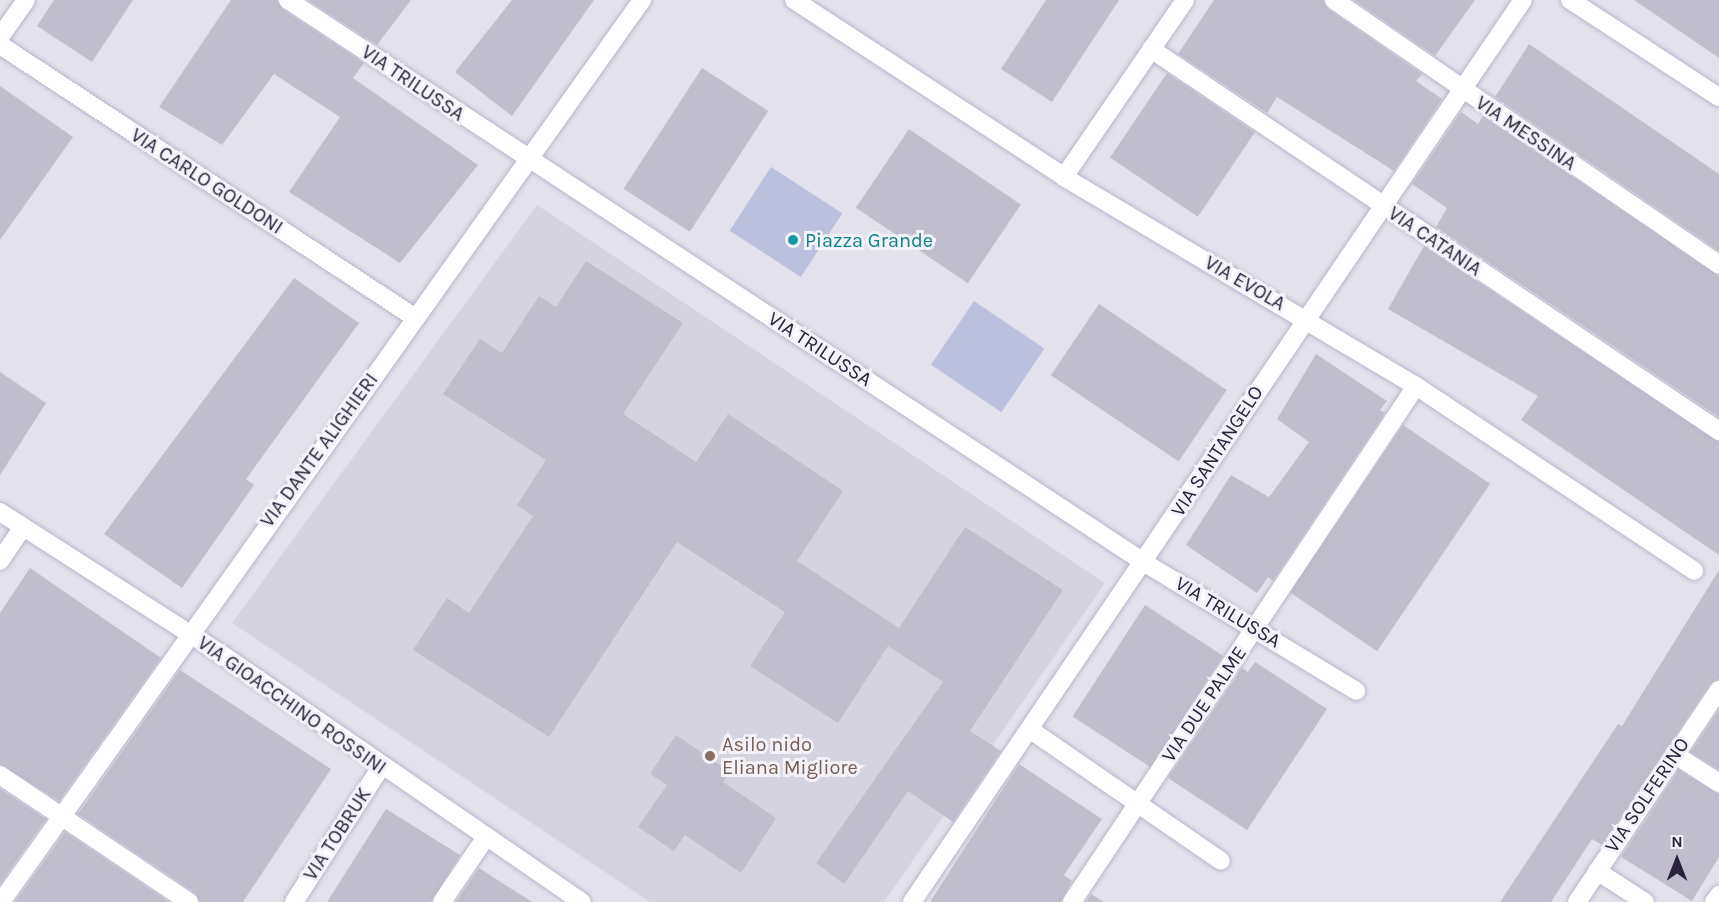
<!DOCTYPE html>
<style>
body{margin:0}
#map{position:relative;width:1719px;height:902px;overflow:hidden;background:#e3e2ec;font-family:Karla,sans-serif}
div>[style]{position:absolute}
.built>*{inset:0;background:#d5d3e0}
.green>*{inset:0;background:#bbc1dc;transform-origin:0 0}
.building>*{inset:0;background:#c0becc;transform-origin:0 0}
.roads{filter:drop-shadow(0 0 2px #bab5cb) drop-shadow(0 0 2px #bab5cb)}
.lane>*{height:18px;margin:-9px;padding:0 9px;transform-origin:9px;border-radius:9px;background:#fff}
.street>*{height:18px;margin:-9px;padding:0 9px;transform-origin:9px;border-radius:9px;background:#fff}
.secondary>*{height:18px;margin:-9px;padding:0 9px;transform-origin:9px;border-radius:9px;background:#fff}
.dots>*{width:16px;height:16px;translate:-50% -50%;box-sizing:border-box;border:3px solid #f3f2f8;border-radius:50%}
span{translate:-50% -50%;white-space:nowrap;text-align:center;line-height:1.15;-webkit-text-stroke:6px #f3f2f8;paint-order:stroke}
.street-label{font-size:20px;color:#2a223c}
.culture-label{font-size:20px;color:#0d838f}
.left{translate:0 -50%;text-align:left}
.education-label{font-size:20px;color:#785e54}
.north{position:absolute;left:1647px;top:830px;width:60px;height:60px;-webkit-text-stroke:4px #f3f2f8;paint-order:stroke;rotate:0deg;font-size:16px;font-weight:700;line-height:24px;text-align:center;color:#2a223c}
.north::after{content:'';display:block;margin:auto;width:21px;height:27px;background:#2a223c;clip-path:polygon(50% 0,100% 100%,50% 72%,0 100%)}
</style>
<div id="map">
<div class="built">
<i style="clip-path:polygon(537px 205px,1105px 583px,884px 902px,650px 902px,232px 623px)"></i>
</div>
<div class="green">
<i style="left:771px;top:167px;width:85px;height:76px;rotate:33deg"></i>
<i style="left:974px;top:301px;width:85px;height:77px;rotate:34deg"></i>
</div>
<div class="building">
<i style="clip-path:polygon(54px 0,133px 0,92px 62px,37px 26px)"></i>
<i style="clip-path:polygon(231px 0,277px 0,282px 9px,364px 63px,353px 78px,478px 165px,400px 263px,289px 192px,340px 117px,274px 74px,222px 145px,159px 107px)"></i>
<i style="clip-path:polygon(308px 0,411px 0,377px 45px)"></i>
<i style="clip-path:polygon(512px 0,594px 0,512px 116px,455px 72px)"></i>
<i style="clip-path:polygon(1046px 0,1119px 0,1052px 102px,1001px 69px)"></i>
<i style="clip-path:polygon(1214px 0,1323px 0,1328px 9px,1422px 74px,1416px 81px,1442px 99px,1394px 171px,1277px 97px,1267px 113px,1178px 54px)"></i>
<i style="clip-path:polygon(1354px 0,1475px 0,1435px 56px)"></i>
<i style="clip-path:polygon(1634px 0,1719px 0,1719px 58px)"></i>
<i style="clip-path:polygon(1529px 44px,1719px 174px,1719px 251px,1495px 97px)"></i>
<i style="left:702px;top:68px;width:79px;height:144px;rotate:33deg"></i>
<i style="left:1167px;top:73px;width:106px;height:102px;rotate:34deg"></i>
<i style="clip-path:polygon(0 86px,73px 137px,0 240px)"></i>
<i style="clip-path:polygon(1461px 112px,1478px 124px,1483px 116px,1719px 276px,1719px 417px,1436px 227px,1447px 208px,1412px 184px)"></i>
<i style="left:909px;top:129px;width:135px;height:95px;rotate:34deg"></i>
<i style="clip-path:polygon(1424px 246px,1719px 442px,1719px 555px,1521px 420px,1538px 396px,1388px 309px)"></i>
<i style="clip-path:polygon(586px 261px,683px 323px,623px 414px,696px 462px,728px 414px,843px 491px,797px 561px,899px 628px,965px 527px,1063px 590px,970px 731px,1001px 751px,953px 822px,908px 791px,844px 884px,816px 863px,943px 682px,888px 646px,838px 723px,750px 666px,785px 612px,677px 542px,549px 737px,413px 650px,447px 598px,469px 613px,533px 516px,517px 505px,546px 460px,443px 394px,480px 339px,502px 353px,539px 296px,556px 307px)"></i>
<i style="clip-path:polygon(294px 278px,359px 323px,246px 479px,254px 485px,182px 588px,104px 534px)"></i>
<i style="left:1099px;top:304px;width:154px;height:86px;rotate:34deg"></i>
<i style="clip-path:polygon(1316px 354px,1387px 401px,1380px 410px,1385px 413px,1273px 581px,1268px 577px,1257px 593px,1186px 545px,1231px 475px,1269px 497px,1309px 442px,1277px 419px)"></i>
<i style="clip-path:polygon(0 372px,46px 403px,0 475px)"></i>
<i style="left:1403px;top:425px;width:105px;height:202px;rotate:34deg"></i>
<i style="clip-path:polygon(30px 568px,161px 658px,59px 801px,0 764px,0 613px)"></i>
<i style="clip-path:polygon(1719px 570px,1719px 679px,1710px 684px,1602px 845px,1592px 839px,1551px 902px,1500px 902px,1618px 724px,1622px 726px)"></i>
<i style="left:1145px;top:605px;width:93px;height:133px;rotate:33deg"></i>
<i style="clip-path:polygon(1255px 662px,1327px 709px,1247px 830px,1168px 778px,1242px 668px,1248px 672px)"></i>
<i style="clip-path:polygon(180px 670px,331px 769px,243px 902px,200px 902px,195px 893px,78px 814px)"></i>
<i style="clip-path:polygon(1719px 710px,1719px 770px,1691px 752px)"></i>
<i style="clip-path:polygon(676px 735px,730px 772px,723px 782px,776px 818px,741px 873px,685px 835px,674px 851px,638px 827px,667px 785px,650px 774px)"></i>
<i style="clip-path:polygon(1019px 764px,1102px 819px,1064px 875px,1072px 881px,1061px 902px,930px 902px)"></i>
<i style="clip-path:polygon(1679px 770px,1719px 794px,1719px 857px,1692px 901px,1621px 857px)"></i>
<i style="clip-path:polygon(0 789px,46px 819px,0 884px)"></i>
<i style="clip-path:polygon(386px 809px,460px 855px,431px 902px,327px 902px)"></i>
<i style="clip-path:polygon(65px 832px,169px 902px,15px 902px)"></i>
<i style="clip-path:polygon(479px 868px,532px 902px,456px 902px)"></i>
<i style="clip-path:polygon(1091px 894px,1104px 902px,1086px 902px)"></i>
</div>
<div class="roads">
<div class="lane">
<i style="left:1032px;top:731px;width:229px;rotate:34.5deg"></i>
</div>
<div class="street">
<i style="left:288px;top:0;width:1025px;rotate:33.3deg"></i>
<i style="left:1145px;top:563px;width:247px;rotate:31.2deg"></i>
<i style="left:794px;top:0;width:323px;rotate:33.2deg"></i>
<i style="left:1064px;top:177px;width:409px;rotate:30.7deg"></i>
<i style="left:1416px;top:386px;width:334px;rotate:33.6deg"></i>
<i style="left:1334px;top:0;width:467px;rotate:34.5deg"></i>
<i style="left:1570px;top:0;width:178px;rotate:33.1deg"></i>
<i style="left:0;top:45px;width:495px;rotate:33.3deg"></i>
<i style="left:1151px;top:49px;width:685px;rotate:33.92deg"></i>
<i style="left:1064px;top:177px;width:214px;rotate:-55.6deg"></i>
<i style="left:0;top:512px;width:266px;rotate:32.7deg"></i>
<i style="left:224px;top:656px;width:434px;rotate:34.5deg"></i>
<i style="left:0;top:561px;width:41px;rotate:-55.9deg"></i>
<i style="left:1674px;top:754px;width:54px;rotate:32.8deg"></i>
<i style="left:1597px;top:871px;width:57px;rotate:32.9deg"></i>
<i style="left:294px;top:902px;width:161px;rotate:-57.2deg"></i>
<i style="left:442px;top:902px;width:78px;rotate:-55.9deg"></i>
<i style="left:912px;top:902px;width:1089px;rotate:-55.89deg"></i>
<i style="left:1072px;top:902px;width:620px;rotate:-56.31deg"></i>
<i style="left:1714px;top:902px;width:9px;rotate:-54deg"></i>
</div>
<div class="secondary">
<i style="left:0;top:37px;width:45px;rotate:-54.9deg"></i>
<i style="left:0;top:775px;width:228px;rotate:33.9deg"></i>
<i style="left:1px;top:902px;width:1107px;rotate:-54.6deg"></i>
<i style="left:1577px;top:902px;width:255px;rotate:-56.2deg"></i>
</div>
</div>
<div class="dots">
<i style="left:793px;top:240px;background:#0f9aa8"></i>
<i style="left:710px;top:756px;background:#8d6e63"></i>
</div>
<div class="street-label">
<span style="left:413px;top:83px;rotate:34deg">VIA TRILUSSA</span>
<span style="left:1526px;top:133px;rotate:34deg">VIA MESSINA</span>
<span style="left:207px;top:181px;rotate:33deg">VIA CARLO GOLDONI</span>
<span style="left:1435px;top:241px;rotate:34deg">VIA CATANIA</span>
<span style="left:1245px;top:283px;rotate:30deg">VIA EVOLA</span>
<span style="left:820px;top:349px;rotate:33deg">VIA TRILUSSA</span>
<span style="left:319px;top:450px;rotate:-54deg">VIA DANTE ALIGHIERI</span>
<span style="left:1217px;top:451px;rotate:-57deg">VIA SANTANGELO</span>
<span style="left:1228px;top:612px;rotate:31deg">VIA TRILUSSA</span>
<span style="left:1204px;top:704px;rotate:-56deg">VIA DUE PALME</span>
<span style="left:292px;top:705px;rotate:35deg">VIA GIOACCHINO ROSSINI</span>
<span style="left:1647px;top:795px;rotate:-56deg">VIA SOLFERINO</span>
<span style="left:337px;top:834px;rotate:-57deg">VIA TOBRUK</span>
</div>
<div class="culture-label">
<span class="left" style="left:805px;top:240px">Piazza Grande</span>
</div>
<div class="education-label">
<span class="left" style="left:722px;top:756px">Asilo nido<br>Eliana Migliore</span>
</div>
<div class="north">N</div>
</div>
